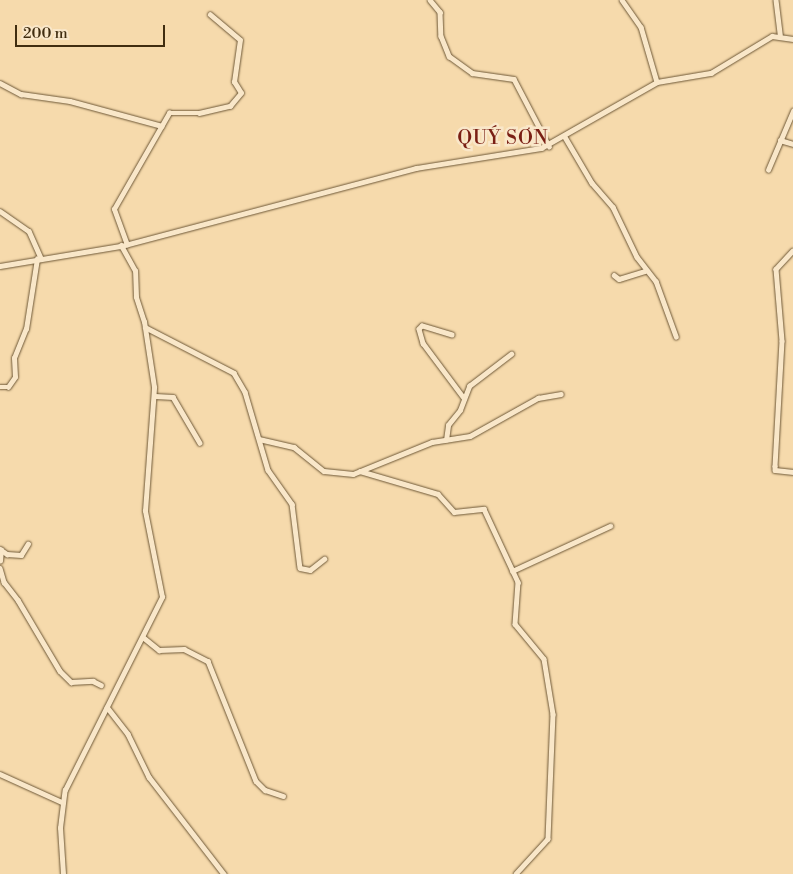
<!DOCTYPE html>
<meta charset="utf-8">
<style>
body{margin:0}
#map{position:relative;width:793px;height:874px;overflow:hidden;background:#f6daac;font-family:"Libre Bodoni",serif}
div>[style]{position:absolute}
.roads{filter:drop-shadow(0 0 1px #6e5837) drop-shadow(0 0 1px #6e5837)}
.street>*{height:4.5px;margin:-2.25px;padding:0 2.25px;transform-origin:2.25px;border-radius:2.25px;background:#f9e7c9}
span{translate:-50% -50%;white-space:nowrap;text-align:center;line-height:1.15;-webkit-text-stroke:5px #f9e7c9;paint-order:stroke}
.quarter-label{font-size:19px;color:#7a1f14;letter-spacing:1px}
.scale{position:absolute;left:15px;top:25px;width:150px;height:22px;box-sizing:border-box;border:2px solid #402d10;border-top:0;padding-left:6px;font-size:15px;line-height:18px;white-space:nowrap;color:#402d10;-webkit-text-stroke:4px #f9e7c9;paint-order:stroke}
</style>
<div id="map">
<div class="roads">
<div class="street">
<i style="left:430px;top:0;width:16px;rotate:50deg"></i>
<i style="left:440px;top:12px;width:24px;rotate:88deg"></i>
<i style="left:441px;top:36px;width:22px;rotate:68deg"></i>
<i style="left:449px;top:56px;width:29px;rotate:36deg"></i>
<i style="left:472px;top:73px;width:42px;rotate:8.1deg"></i>
<i style="left:514px;top:79px;width:76px;rotate:62.4deg"></i>
<i style="left:622px;top:0;width:33px;rotate:55deg"></i>
<i style="left:641px;top:27px;width:57px;rotate:73.8deg"></i>
<i style="left:776px;top:0;width:35px;rotate:83deg"></i>
<i style="left:0;top:83px;width:24px;rotate:28deg"></i>
<i style="left:21px;top:94px;width:49px;rotate:8.1deg"></i>
<i style="left:70px;top:101px;width:95px;rotate:15.2deg"></i>
<i style="left:565px;top:137px;width:53px;rotate:59.6deg"></i>
<i style="left:592px;top:183px;width:32px;rotate:49deg"></i>
<i style="left:613px;top:207px;width:55px;rotate:64.4deg"></i>
<i style="left:637px;top:257px;width:31px;rotate:52deg"></i>
<i style="left:656px;top:281px;width:59px;rotate:70deg"></i>
<i style="left:780px;top:140px;width:14px;rotate:17deg"></i>
<i style="left:768px;top:170px;width:64px;rotate:-67deg"></i>
<i style="left:0;top:211px;width:35px;rotate:35deg"></i>
<i style="left:29px;top:231px;width:30px;rotate:66deg"></i>
<i style="left:127px;top:245px;width:38px;rotate:-110deg"></i>
<i style="left:114px;top:209px;width:111px;rotate:-60.2deg"></i>
<i style="left:169px;top:113px;width:30px"></i>
<i style="left:199px;top:113px;width:32px;rotate:-13deg"></i>
<i style="left:230px;top:106px;width:17px;rotate:-50deg"></i>
<i style="left:241px;top:93px;width:13px;rotate:-122deg"></i>
<i style="left:234px;top:82px;width:42px;rotate:-81.9deg"></i>
<i style="left:240px;top:40px;width:39px;rotate:-140deg"></i>
<i style="left:793px;top:251px;width:25px;rotate:133deg"></i>
<i style="left:776px;top:269px;width:72px;rotate:85.2deg"></i>
<i style="left:782px;top:341px;width:125px;rotate:93.2deg"></i>
<i style="left:775px;top:466px;width:4px;rotate:90deg"></i>
<i style="left:775px;top:470px;width:18px;rotate:6deg"></i>
<i style="left:0;top:266px;width:123px;rotate:-9.4deg"></i>
<i style="left:121px;top:246px;width:305px;rotate:-14.8deg"></i>
<i style="left:416px;top:168px;width:127px;rotate:-9.1deg"></i>
<i style="left:541px;top:148px;width:133px;rotate:-29.6deg"></i>
<i style="left:657px;top:82px;width:55px;rotate:-9.5deg"></i>
<i style="left:711px;top:73px;width:71px;rotate:-31.2deg"></i>
<i style="left:772px;top:36px;width:21px;rotate:8deg"></i>
<i style="left:614px;top:275px;width:6px;rotate:39deg"></i>
<i style="left:619px;top:279px;width:27px;rotate:-17deg"></i>
<i style="left:145px;top:327px;width:100px;rotate:27.3deg"></i>
<i style="left:234px;top:373px;width:22px;rotate:60deg"></i>
<i style="left:245px;top:392px;width:81px;rotate:73.6deg"></i>
<i style="left:268px;top:470px;width:42px;rotate:54.8deg"></i>
<i style="left:292px;top:504px;width:64px;rotate:82.9deg"></i>
<i style="left:300px;top:568px;width:10px;rotate:11deg"></i>
<i style="left:310px;top:570px;width:18px;rotate:-38deg"></i>
<i style="left:452px;top:335px;width:31px;rotate:-163deg"></i>
<i style="left:422px;top:326px;width:4px;rotate:135deg"></i>
<i style="left:419px;top:329px;width:15px;rotate:74deg"></i>
<i style="left:423px;top:343px;width:69px;rotate:53.3deg"></i>
<i style="left:0;top:387px;width:8px"></i>
<i style="left:8px;top:387px;width:12px;rotate:-55deg"></i>
<i style="left:15px;top:377px;width:19px;rotate:-93deg"></i>
<i style="left:14px;top:358px;width:31px;rotate:-68deg"></i>
<i style="left:26px;top:329px;width:71px;rotate:-81.1deg"></i>
<i style="left:155px;top:396px;width:18px;rotate:3deg"></i>
<i style="left:173px;top:397px;width:53px;rotate:59.6deg"></i>
<i style="left:259px;top:439px;width:36px;rotate:13deg"></i>
<i style="left:294px;top:447px;width:38px;rotate:39deg"></i>
<i style="left:324px;top:471px;width:29px;rotate:6deg"></i>
<i style="left:353px;top:474px;width:85px;rotate:-22.1deg"></i>
<i style="left:432px;top:442px;width:38px;rotate:-9deg"></i>
<i style="left:470px;top:436px;width:78px;rotate:-29.2deg"></i>
<i style="left:538px;top:398px;width:23px;rotate:-10deg"></i>
<i style="left:446px;top:440px;width:15px;rotate:-82deg"></i>
<i style="left:448px;top:425px;width:19px;rotate:-51deg"></i>
<i style="left:460px;top:410px;width:26px;rotate:-69deg"></i>
<i style="left:469px;top:386px;width:53px;rotate:-37.3deg"></i>
<i style="left:360px;top:471px;width:81px;rotate:16.4deg"></i>
<i style="left:438px;top:494px;width:24px;rotate:48deg"></i>
<i style="left:454px;top:512px;width:30px;rotate:-6deg"></i>
<i style="left:484px;top:509px;width:81px;rotate:65deg"></i>
<i style="left:518px;top:582px;width:42px;rotate:94.1deg"></i>
<i style="left:515px;top:624px;width:45px;rotate:50.4deg"></i>
<i style="left:544px;top:659px;width:56px;rotate:80.7deg"></i>
<i style="left:553px;top:714px;width:125px;rotate:92.3deg"></i>
<i style="left:548px;top:839px;width:47px;rotate:132.4deg"></i>
<i style="left:0;top:549px;width:9px;rotate:36deg"></i>
<i style="left:7px;top:554px;width:14px;rotate:4deg"></i>
<i style="left:21px;top:555px;width:13px;rotate:-58deg"></i>
<i style="left:0;top:561px;width:11px;rotate:-85deg"></i>
<i style="left:0;top:568px;width:15px;rotate:74deg"></i>
<i style="left:4px;top:582px;width:23px;rotate:52deg"></i>
<i style="left:18px;top:600px;width:82px;rotate:59.4deg"></i>
<i style="left:60px;top:671px;width:16px;rotate:45deg"></i>
<i style="left:71px;top:682px;width:22px;rotate:-3deg"></i>
<i style="left:93px;top:681px;width:9px;rotate:27deg"></i>
<i style="left:512px;top:571px;width:108px;rotate:-24.7deg"></i>
<i style="left:143px;top:637px;width:21px;rotate:39deg"></i>
<i style="left:159px;top:650px;width:25px;rotate:-2deg"></i>
<i style="left:184px;top:649px;width:27px;rotate:27deg"></i>
<i style="left:208px;top:661px;width:129px;rotate:68.2deg"></i>
<i style="left:256px;top:781px;width:13px;rotate:45deg"></i>
<i style="left:265px;top:790px;width:19px;rotate:18deg"></i>
<i style="left:107px;top:707px;width:34px;rotate:52deg"></i>
<i style="left:128px;top:734px;width:48px;rotate:64deg"></i>
<i style="left:149px;top:777px;width:123px;rotate:52.3deg"></i>
<i style="left:0;top:774px;width:68px;rotate:24.3deg"></i>
<i style="left:63px;top:874px;width:46px;rotate:-93.7deg"></i>
<i style="left:60px;top:828px;width:38px;rotate:-83deg"></i>
<i style="left:65px;top:790px;width:216px;rotate:-63.3deg"></i>
<i style="left:162px;top:597px;width:88px;rotate:-101.2deg"></i>
<i style="left:145px;top:511px;width:124px;rotate:-85.8deg"></i>
<i style="left:154px;top:387px;width:66px;rotate:-98.7deg"></i>
<i style="left:144px;top:322px;width:26px;rotate:-108deg"></i>
<i style="left:136px;top:297px;width:26px;rotate:-92deg"></i>
<i style="left:135px;top:271px;width:29px;rotate:-119deg"></i>
</div>
</div>
<div class="quarter-label">
<span style="left:503px;top:139px">QUÝ SƠN</span>
</div>
<div class="scale">200 m</div>
</div>
